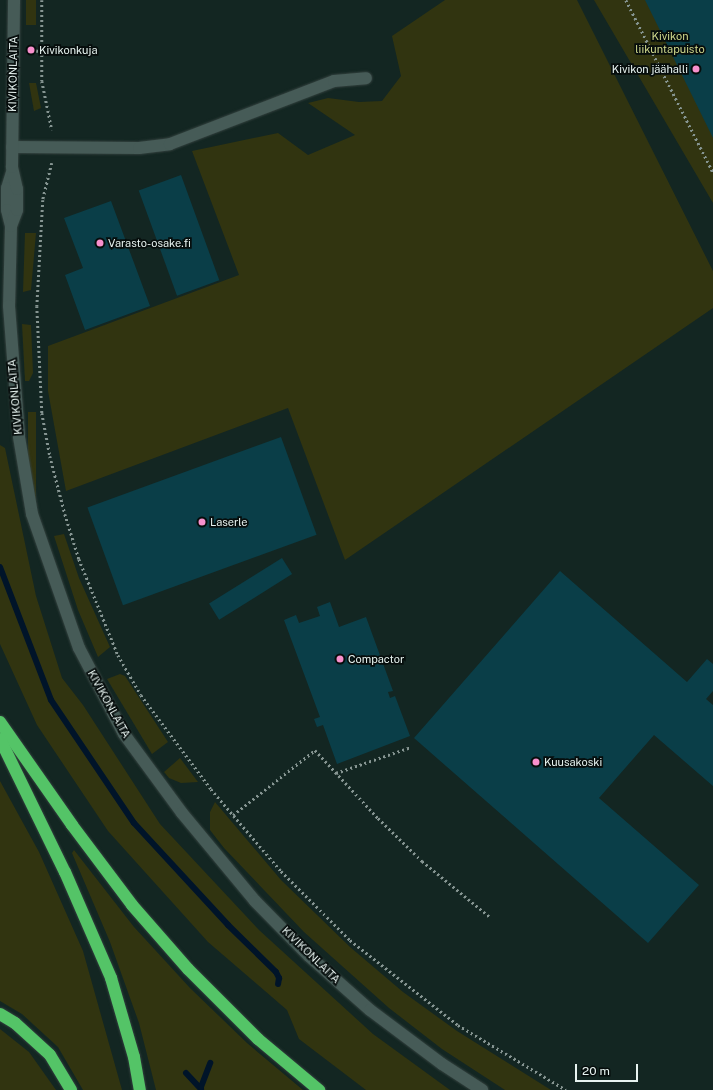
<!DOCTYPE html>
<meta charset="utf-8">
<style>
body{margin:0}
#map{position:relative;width:713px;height:1090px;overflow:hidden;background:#132622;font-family:"Public Sans",sans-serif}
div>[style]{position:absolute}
.green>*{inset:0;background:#313410;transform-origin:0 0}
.stream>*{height:6px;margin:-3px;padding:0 3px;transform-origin:3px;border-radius:3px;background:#001429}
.building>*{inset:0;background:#0a3e48;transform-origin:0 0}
.path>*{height:2.5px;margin-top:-1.25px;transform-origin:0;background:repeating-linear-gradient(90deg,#869592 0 2px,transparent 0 5px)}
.roads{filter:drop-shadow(0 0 1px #33413e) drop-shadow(0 0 1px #33413e)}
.minor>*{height:12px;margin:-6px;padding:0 6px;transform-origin:6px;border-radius:6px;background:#465b57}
.highway>*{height:12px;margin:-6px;padding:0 6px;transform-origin:6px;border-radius:6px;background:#54c467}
.dots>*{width:11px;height:11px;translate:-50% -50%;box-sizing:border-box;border:2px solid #060d0c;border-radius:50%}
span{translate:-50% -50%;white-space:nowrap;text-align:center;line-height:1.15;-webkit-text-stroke:3.5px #060d0c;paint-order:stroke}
.park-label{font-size:11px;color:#ced78c}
.poi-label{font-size:11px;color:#e7f3f0}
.left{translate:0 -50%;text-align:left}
.right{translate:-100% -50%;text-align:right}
.street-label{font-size:11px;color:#e7f3f0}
.scale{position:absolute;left:575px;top:1064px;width:63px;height:18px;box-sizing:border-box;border:2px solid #e7f3f0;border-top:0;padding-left:5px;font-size:12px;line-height:14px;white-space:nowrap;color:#e7f3f0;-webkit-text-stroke:3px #060d0c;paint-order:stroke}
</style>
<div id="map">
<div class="green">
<i style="left:26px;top:0;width:10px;height:25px"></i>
<i style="clip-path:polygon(445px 0,577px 0,713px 271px,713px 308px,345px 560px,288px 408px,66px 491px,48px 391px,48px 346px,239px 275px,192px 151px,278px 133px,308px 155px,355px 135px,308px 103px,328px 98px,359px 102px,382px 101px,401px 76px,392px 36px)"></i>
<i style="clip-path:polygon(594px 0,713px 0,713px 203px)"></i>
<i style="clip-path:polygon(29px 83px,36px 83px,41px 108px,34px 111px)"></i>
<i style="clip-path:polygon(25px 233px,36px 233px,31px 290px,23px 292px)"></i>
<i style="clip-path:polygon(22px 324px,31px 325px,33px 373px,29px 381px,25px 381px)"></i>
<i style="left:28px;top:412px;width:8px;height:97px"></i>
<i style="clip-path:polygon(0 445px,5px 448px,36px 596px,62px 678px,83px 705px,160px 824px,259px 930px,373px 1034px,450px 1090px,366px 1090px,299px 1039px,287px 1010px,208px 942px,108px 831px,37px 725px,0 644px)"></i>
<i style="clip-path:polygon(64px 534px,79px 578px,110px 647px,98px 657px,78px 610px,54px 536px)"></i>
<i style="clip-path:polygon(120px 674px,125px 676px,168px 742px,152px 754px,107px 679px)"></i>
<i style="clip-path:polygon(180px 758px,198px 782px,181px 783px,169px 778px,164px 772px)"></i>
<i style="clip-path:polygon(0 781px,39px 852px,83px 951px,122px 1090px,83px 1090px,58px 1047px,22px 1014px,0 1001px)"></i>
<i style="clip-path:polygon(215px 802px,281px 880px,350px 947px,403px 992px,457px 1031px,551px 1090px,505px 1090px,442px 1049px,389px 1008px,304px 932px,224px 848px,210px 830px,210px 812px)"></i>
<i style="clip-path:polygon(74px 850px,134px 927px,190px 988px,247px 1043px,303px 1090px,156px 1090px,139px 1023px,110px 942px,72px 853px)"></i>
<i style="clip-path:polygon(0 1029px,29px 1052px,56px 1090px,0 1090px)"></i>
</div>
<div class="stream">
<i style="left:0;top:567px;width:142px;rotate:69deg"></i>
<i style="left:51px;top:700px;width:148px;rotate:56deg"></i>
<i style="left:134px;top:823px;width:139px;rotate:47.3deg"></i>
<i style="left:228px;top:925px;width:67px;rotate:44.4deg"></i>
<i style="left:276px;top:972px;width:7px;rotate:63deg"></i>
<i style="left:279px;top:978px;width:6px;rotate:99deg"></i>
<i style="left:186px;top:1073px;width:22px;rotate:47deg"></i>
<i style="left:201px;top:1087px;width:26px;rotate:-69deg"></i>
</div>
<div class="building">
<i style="clip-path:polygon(645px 0,713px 0,713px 138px)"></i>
<i style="left:181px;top:175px;width:112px;height:45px;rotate:70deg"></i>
<i style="clip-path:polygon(111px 201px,150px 306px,85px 330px,65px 275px,83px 268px,64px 218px)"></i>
<i style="left:281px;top:437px;width:104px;height:206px;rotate:70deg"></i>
<i style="left:282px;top:558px;width:19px;height:86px;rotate:58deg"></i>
<i style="clip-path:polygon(560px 571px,687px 682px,707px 659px,713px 664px,713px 691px,706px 699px,713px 705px,713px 786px,654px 735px,599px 798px,699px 885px,648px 943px,414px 738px)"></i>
<i style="clip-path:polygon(330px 602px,339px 627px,366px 617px,393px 691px,388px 692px,390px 698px,395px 696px,410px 736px,337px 764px,323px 725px,317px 727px,314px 719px,320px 717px,284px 620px,296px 615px,299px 623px,320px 616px,317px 607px)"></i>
</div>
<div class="path">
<i style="left:42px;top:0;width:81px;rotate:90deg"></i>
<i style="left:42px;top:81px;width:50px;rotate:78.5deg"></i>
<i style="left:626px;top:0;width:193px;rotate:63.2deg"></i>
<i style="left:31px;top:50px;width:9px;rotate:6deg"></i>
<i style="left:52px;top:163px;width:38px;rotate:104deg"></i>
<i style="left:43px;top:200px;width:106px;rotate:93.2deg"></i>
<i style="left:37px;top:306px;width:107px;rotate:87.3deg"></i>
<i style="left:42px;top:413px;width:44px;rotate:79.5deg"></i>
<i style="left:50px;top:456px;width:60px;rotate:75.5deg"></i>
<i style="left:65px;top:514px;width:47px;rotate:72.7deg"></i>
<i style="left:79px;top:559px;width:104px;rotate:67.9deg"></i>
<i style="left:118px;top:655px;width:46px;rotate:60.1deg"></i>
<i style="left:141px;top:695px;width:117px;rotate:53.3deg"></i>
<i style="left:211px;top:789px;width:108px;rotate:49.5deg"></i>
<i style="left:281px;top:871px;width:98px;rotate:45deg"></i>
<i style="left:350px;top:940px;width:137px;rotate:38.2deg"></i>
<i style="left:458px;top:1025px;width:126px;rotate:31deg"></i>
<i style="left:336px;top:773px;width:79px;rotate:-19.1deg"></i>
<i style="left:233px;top:815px;width:105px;rotate:-38.4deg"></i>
<i style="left:315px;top:750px;width:93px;rotate:47.2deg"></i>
<i style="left:378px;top:818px;width:62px;rotate:44.3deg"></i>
<i style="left:422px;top:861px;width:88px;rotate:39.5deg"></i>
</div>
<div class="roads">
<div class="minor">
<i style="left:12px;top:147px;width:127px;rotate:0.5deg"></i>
<i style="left:139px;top:148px;width:31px;rotate:-7deg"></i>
<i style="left:170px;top:144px;width:176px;rotate:-21deg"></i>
<i style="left:334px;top:81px;width:32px;rotate:-5deg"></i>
<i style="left:12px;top:172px;width:17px;rotate:107deg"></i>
<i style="left:7px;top:188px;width:22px;rotate:90deg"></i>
<i style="left:7px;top:210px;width:16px;rotate:76deg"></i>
<i style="left:11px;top:226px;width:80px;rotate:91.4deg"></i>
<i style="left:9px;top:306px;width:131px;rotate:85.6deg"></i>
<i style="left:19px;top:437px;width:78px;rotate:80.4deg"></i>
<i style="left:32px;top:514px;width:142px;rotate:70.7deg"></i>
<i style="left:79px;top:648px;width:97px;rotate:62.4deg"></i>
<i style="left:124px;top:734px;width:98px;rotate:53.7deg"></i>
<i style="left:182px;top:813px;width:114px;rotate:50.3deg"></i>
<i style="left:255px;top:901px;width:77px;rotate:45.5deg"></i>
<i style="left:309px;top:956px;width:81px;rotate:41.5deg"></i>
<i style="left:370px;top:1010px;width:90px;rotate:36.9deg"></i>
<i style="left:442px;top:1064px;width:48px;rotate:33deg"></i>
<i style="left:11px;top:226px;width:17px;rotate:-69deg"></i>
<i style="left:17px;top:210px;width:21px;rotate:-90deg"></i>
<i style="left:17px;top:189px;width:23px;rotate:-103deg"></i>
<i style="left:12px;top:167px;width:167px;rotate:-89.3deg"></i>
</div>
<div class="highway">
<i style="left:0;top:722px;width:126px;rotate:55deg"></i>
<i style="left:72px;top:825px;width:100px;rotate:53.1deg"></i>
<i style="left:132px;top:905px;width:85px;rotate:48.8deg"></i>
<i style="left:188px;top:969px;width:99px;rotate:45deg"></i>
<i style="left:258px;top:1039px;width:80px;rotate:39.9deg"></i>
<i style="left:0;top:739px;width:148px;rotate:64deg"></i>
<i style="left:65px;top:872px;width:116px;rotate:66.5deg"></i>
<i style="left:111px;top:978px;width:82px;rotate:73.8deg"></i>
<i style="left:134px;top:1057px;width:34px;rotate:80deg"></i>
<i style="left:0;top:1014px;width:17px;rotate:31deg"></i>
<i style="left:15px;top:1023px;width:47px;rotate:42.4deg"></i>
<i style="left:50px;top:1055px;width:41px;rotate:59deg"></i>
</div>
</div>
<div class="dots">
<i style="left:31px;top:50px;background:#f890cd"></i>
<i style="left:696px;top:69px;background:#f890cd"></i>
<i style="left:100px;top:243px;background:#f890cd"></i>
<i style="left:202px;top:522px;background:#f890cd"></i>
<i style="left:340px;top:659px;background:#f890cd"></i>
<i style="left:536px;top:762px;background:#f890cd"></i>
</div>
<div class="park-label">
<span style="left:670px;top:43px">Kivikon<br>liikuntapuisto</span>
</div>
<div class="poi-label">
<span class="left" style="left:39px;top:50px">Kivikonkuja</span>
<span class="right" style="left:688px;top:69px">Kivikon jäähalli</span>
<span class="left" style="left:108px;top:243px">Varasto-osake.fi</span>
<span class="left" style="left:210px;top:522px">Laserle</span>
<span class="left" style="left:348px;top:659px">Compactor</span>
<span class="left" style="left:544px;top:762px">Kuusakoski</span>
</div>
<div class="street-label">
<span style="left:13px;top:74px;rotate:-89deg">KIVIKONLAITA</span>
<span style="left:15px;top:397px;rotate:-95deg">KIVIKONLAITA</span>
<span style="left:109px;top:704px;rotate:61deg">KIVIKONLAITA</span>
<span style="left:311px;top:955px;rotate:44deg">KIVIKONLAITA</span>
</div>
<div class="scale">20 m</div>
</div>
